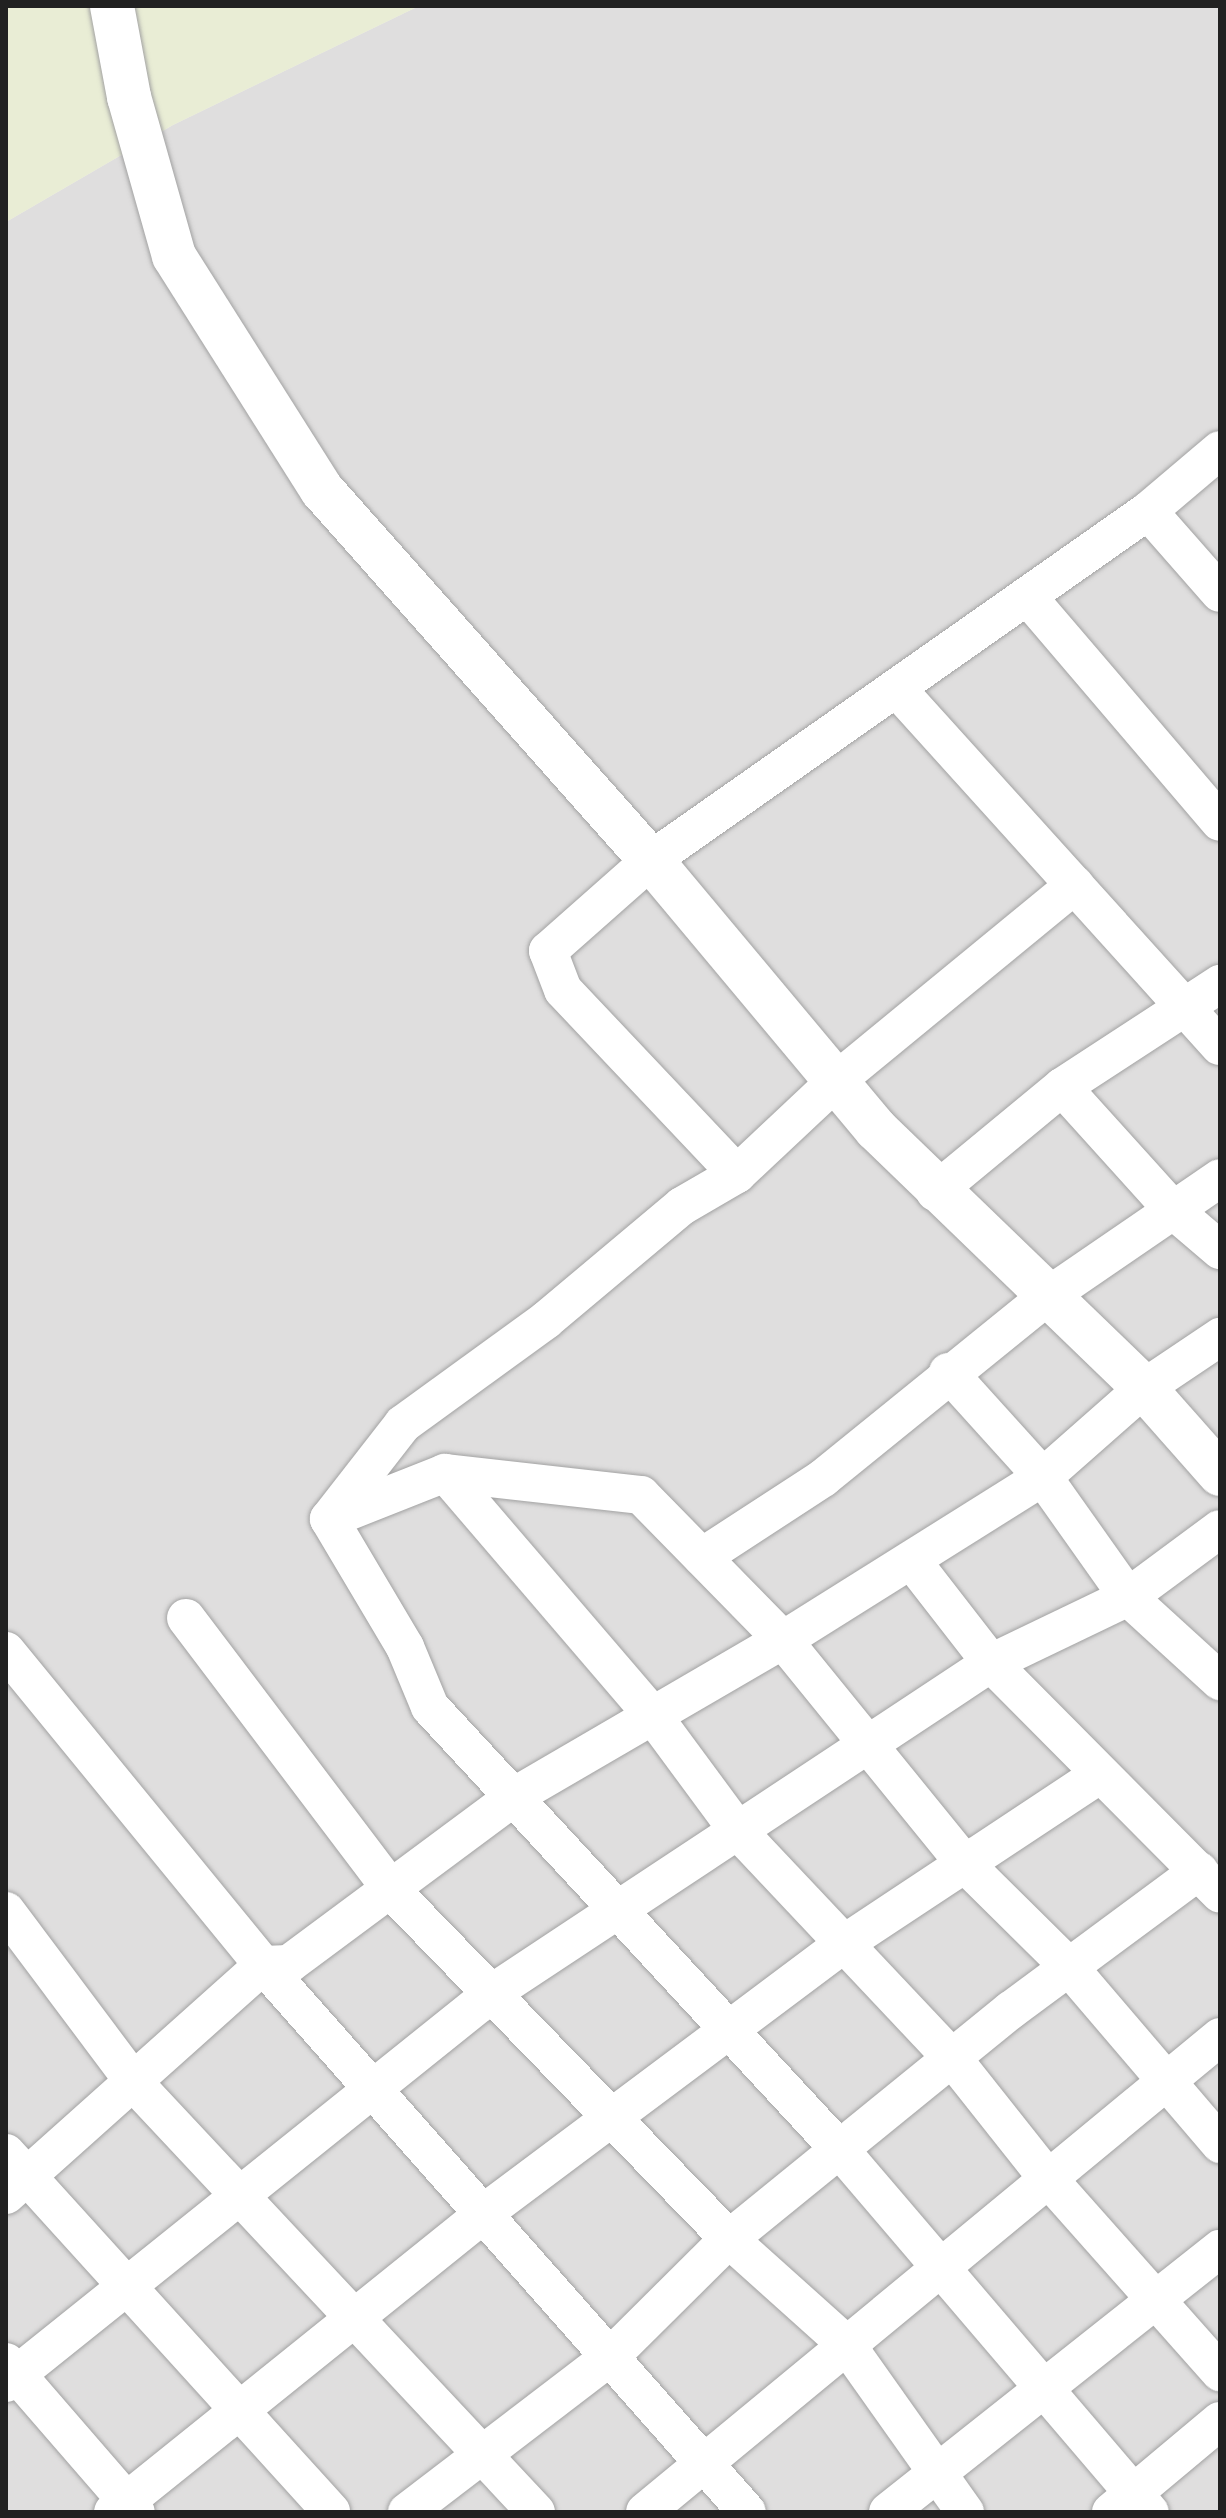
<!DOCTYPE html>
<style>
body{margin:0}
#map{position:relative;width:1226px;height:2518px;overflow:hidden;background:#f0eee8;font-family:"Sofia Sans Condensed",sans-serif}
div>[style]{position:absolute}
.residential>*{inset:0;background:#dfdede}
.farmland>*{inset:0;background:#e9edd5}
.roads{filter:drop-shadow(0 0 2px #a2a2a2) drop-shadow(0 0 2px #a2a2a2)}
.minor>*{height:38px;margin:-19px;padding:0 19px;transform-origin:19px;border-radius:19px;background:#fff}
.tertiary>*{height:44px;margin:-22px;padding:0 22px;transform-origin:22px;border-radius:22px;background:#fff}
span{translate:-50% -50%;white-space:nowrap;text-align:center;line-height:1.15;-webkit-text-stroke:6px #fff;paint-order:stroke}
.frame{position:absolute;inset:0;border:8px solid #212121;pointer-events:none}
</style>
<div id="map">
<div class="residential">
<i style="clip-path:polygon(419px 6px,1220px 6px,1220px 2512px,6px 2512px,6px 222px,173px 125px)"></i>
</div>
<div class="farmland">
<i style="clip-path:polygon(6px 6px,419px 6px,173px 125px,6px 222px)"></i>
</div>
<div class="roads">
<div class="minor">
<i style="left:1148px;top:511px;width:109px;rotate:48.7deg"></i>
<i style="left:1027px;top:596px;width:297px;rotate:49.5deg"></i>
<i style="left:898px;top:690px;width:480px;rotate:47.9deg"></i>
<i style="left:1062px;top:1087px;width:166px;rotate:47.9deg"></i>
<i style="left:1173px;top:1210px;width:62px;rotate:40.4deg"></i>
<i style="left:737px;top:1174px;width:253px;rotate:-133.4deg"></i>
<i style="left:563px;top:990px;width:42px;rotate:-111deg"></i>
<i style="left:548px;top:951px;width:137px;rotate:-41.5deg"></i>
<i style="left:651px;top:860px;width:607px;rotate:-35.08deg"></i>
<i style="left:1148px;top:511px;width:94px;rotate:-40.3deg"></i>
<i style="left:935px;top:1192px;width:165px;rotate:-39.6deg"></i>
<i style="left:1062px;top:1087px;width:189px;rotate:-33.1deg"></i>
<i style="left:948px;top:1372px;width:142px;rotate:47.9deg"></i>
<i style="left:1043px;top:1477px;width:147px;rotate:54.7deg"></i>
<i style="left:1128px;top:1597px;width:125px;rotate:42.4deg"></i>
<i style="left:445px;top:1473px;width:321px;rotate:49.4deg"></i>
<i style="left:654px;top:1717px;width:142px;rotate:53.6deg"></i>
<i style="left:738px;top:1831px;width:313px;rotate:46.7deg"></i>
<i style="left:953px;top:2059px;width:148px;rotate:51.6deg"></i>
<i style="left:1045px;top:2175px;width:264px;rotate:48.4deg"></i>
<i style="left:329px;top:1519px;width:149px;rotate:59.3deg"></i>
<i style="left:405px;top:1647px;width:65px;rotate:67.4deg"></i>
<i style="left:430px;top:1707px;width:606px;rotate:47.21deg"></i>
<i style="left:842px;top:2152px;width:474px;rotate:49.5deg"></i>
<i style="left:329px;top:1519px;width:125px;rotate:-21.6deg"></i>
<i style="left:445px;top:1473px;width:197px;rotate:6.4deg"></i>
<i style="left:641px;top:1495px;width:203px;rotate:45.6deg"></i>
<i style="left:783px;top:1640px;width:287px;rotate:50.9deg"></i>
<i style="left:964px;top:1863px;width:148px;rotate:44.7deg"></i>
<i style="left:1069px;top:1967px;width:233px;rotate:49.5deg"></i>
<i style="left:329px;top:1519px;width:120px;rotate:-52.1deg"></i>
<i style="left:403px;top:1424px;width:177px;rotate:-36deg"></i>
<i style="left:546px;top:1320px;width:177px;rotate:-40deg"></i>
<i style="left:682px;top:1206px;width:64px;rotate:-30.2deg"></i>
<i style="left:737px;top:1174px;width:136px;rotate:-43.2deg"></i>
<i style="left:836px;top:1081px;width:309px;rotate:-39.4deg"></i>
<i style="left:702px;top:1557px;width:145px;rotate:-33.1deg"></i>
<i style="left:823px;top:1478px;width:286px;rotate:-39deg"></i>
<i style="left:1045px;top:1298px;width:212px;rotate:-34.4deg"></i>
<i style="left:912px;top:1561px;width:129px;rotate:52.2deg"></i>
<i style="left:991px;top:1663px;width:325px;rotate:45.2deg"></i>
<i style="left:186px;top:1618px;width:343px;rotate:52.9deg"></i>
<i style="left:393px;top:1892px;width:483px;rotate:45.9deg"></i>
<i style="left:729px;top:2239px;width:157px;rotate:41.9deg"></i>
<i style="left:846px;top:2344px;width:206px;rotate:54.7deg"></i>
<i style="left:6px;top:1651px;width:406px;rotate:50.7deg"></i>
<i style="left:263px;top:1965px;width:730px;rotate:48.5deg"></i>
<i style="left:6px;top:1911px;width:217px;rotate:53.2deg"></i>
<i style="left:136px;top:2085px;width:585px;rotate:46.87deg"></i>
<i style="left:6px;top:2153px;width:484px;rotate:47.8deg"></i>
<i style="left:6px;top:2195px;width:345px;rotate:-41.8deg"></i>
<i style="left:263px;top:1965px;width:26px;rotate:-2deg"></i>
<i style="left:289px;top:1964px;width:285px;rotate:-36.6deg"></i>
<i style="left:518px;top:1794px;width:306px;rotate:-30.2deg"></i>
<i style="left:783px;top:1640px;width:307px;rotate:-32.1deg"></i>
<i style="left:1043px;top:1477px;width:135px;rotate:-41.4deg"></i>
<i style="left:1144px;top:1388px;width:92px;rotate:-33.9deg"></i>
<i style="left:6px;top:2362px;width:198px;rotate:49.1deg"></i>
<i style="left:6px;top:2383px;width:627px;rotate:-38.72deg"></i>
<i style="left:495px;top:1991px;width:595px;rotate:-33.48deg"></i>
<i style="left:991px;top:1663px;width:152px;rotate:-25.7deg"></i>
<i style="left:1128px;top:1597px;width:114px;rotate:-36.5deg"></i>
<i style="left:113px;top:2512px;width:481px;rotate:-38.8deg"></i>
<i style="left:488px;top:2210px;width:446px;rotate:-36.8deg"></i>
<i style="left:845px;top:1943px;width:302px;rotate:-33.5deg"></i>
<i style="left:407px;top:2512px;width:258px;rotate:-37.4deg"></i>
<i style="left:612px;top:2355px;width:165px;rotate:-44.8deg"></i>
<i style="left:729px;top:2239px;width:363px;rotate:-39.1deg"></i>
<i style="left:1011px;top:2010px;width:234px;rotate:-36.5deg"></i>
<i style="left:645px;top:2512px;width:746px;rotate:-39.56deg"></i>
<i style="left:888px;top:2512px;width:424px;rotate:-38.4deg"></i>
<i style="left:1111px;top:2512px;width:142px;rotate:-39.9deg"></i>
</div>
<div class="tertiary">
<i style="left:112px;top:6px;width:93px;rotate:79.4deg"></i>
<i style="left:129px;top:97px;width:165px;rotate:74.2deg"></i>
<i style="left:174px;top:256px;width:277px;rotate:57.7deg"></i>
<i style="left:322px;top:490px;width:495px;rotate:48.4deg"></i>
<i style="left:651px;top:860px;width:351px;rotate:50.1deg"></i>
<i style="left:876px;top:1129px;width:373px;rotate:44deg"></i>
<i style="left:1144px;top:1388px;width:115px;rotate:48.5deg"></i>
</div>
</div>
<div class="frame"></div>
</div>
